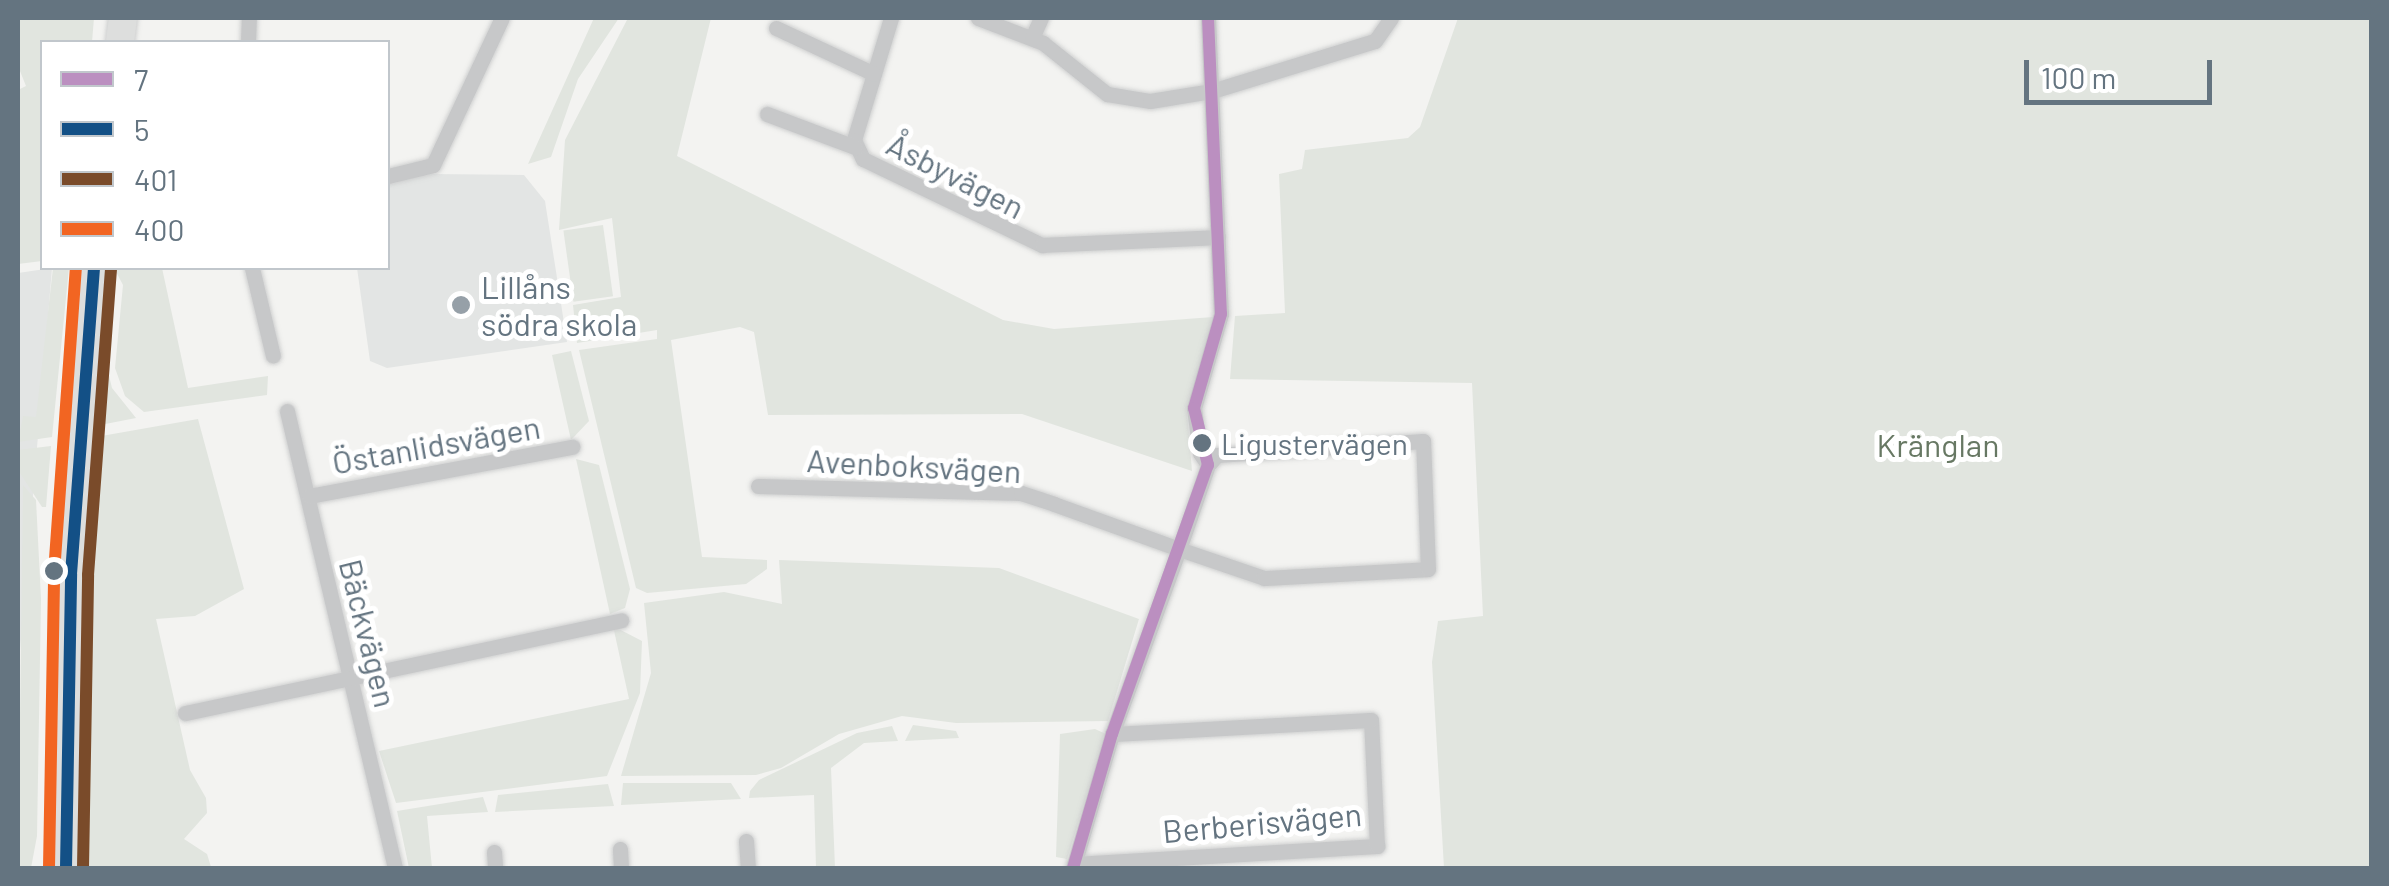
<!DOCTYPE html>
<meta charset="utf-8">
<style>
body{margin:0}
#map{position:relative;width:2389px;height:886px;overflow:hidden;background:#f3f3f1;font-family:Barlow,sans-serif}
div>[style]{position:absolute}
.built>*{inset:0;background:#e3e5e4}
.green>*{inset:0;background:#e1e5df;transform-origin:0 0}
.roads{filter:drop-shadow(0 0 2px #cfd0d0) drop-shadow(0 0 2px #cfd0d0)}
.street>*{height:15px;margin:-7.5px;padding:0 7.5px;transform-origin:7.5px;border-radius:7.5px;background:#c7c8c9}
.highway>*{height:28px;margin:-14px;padding:0 14px;transform-origin:14px;border-radius:14px;background:#dddedd}
.bus-1>*{height:12px;margin:-6px;padding:0 6px;transform-origin:6px;border-radius:6px;background:#bb8fc0}
.bus-2>*{height:12px;margin:-6px;padding:0 6px;transform-origin:6px;border-radius:6px;background:#135086}
.bus-3>*{height:12px;margin:-6px;padding:0 6px;transform-origin:6px;border-radius:6px;background:#7a4b2a}
.bus-4>*{height:12px;margin:-6px;padding:0 6px;transform-origin:6px;border-radius:6px;background:#f26522}
.dots>*{width:28px;height:28px;translate:-50% -50%;box-sizing:border-box;border:5px solid #fff;border-radius:50%}
span{translate:-50% -50%;white-space:nowrap;text-align:center;line-height:1.15;-webkit-text-stroke:10px #fff;paint-order:stroke}
.bus-label{font-size:30px;color:#647480}
.left{translate:0 -50%;text-align:left}
.street-label{font-size:32px;color:#647480}
.poi-label{font-size:32px;color:#647480}
.park-label{font-size:32px;color:#677863}
.frame{position:absolute;inset:0;border:20px solid #647480;pointer-events:none}
.legend{position:absolute;left:40px;top:40px;width:350px;height:230px;box-sizing:border-box;background:#fff;border:2px solid #c1c7cc;margin:0;padding:12px 18px;list-style:none;font-size:30px;color:#647480}
.legend li{display:flex;align-items:center;gap:20px;height:50px}
.legend b{width:50px;border:2px solid #c1c7cc}
.scale{position:absolute;left:2024px;top:60px;width:188px;height:45px;box-sizing:border-box;border:5px solid #647480;border-top:0;padding-left:12px;font-size:30px;line-height:35px;white-space:nowrap;color:#647480;-webkit-text-stroke:8px #fff;paint-order:stroke}
</style>
<div id="map">
<div class="built">
<i style="clip-path:polygon(430px 174px,524px 175px,545px 201px,567px 342px,387px 368px,370px 361px,357px 268px,388px 268px,388px 181px)"></i>
<i style="clip-path:polygon(52px 268px,18px 675px,18px 273px)"></i>
</div>
<div class="green">
<i style="clip-path:polygon(18px 18px,94px 18px,92px 42px,42px 42px,42px 261px,18px 264px,18px 90px,26px 86px,18px 66px)"></i>
<i style="clip-path:polygon(594px 18px,619px 18px,578px 79px,551px 157px,528px 164px)"></i>
<i style="clip-path:polygon(628px 18px,711px 18px,677px 156px,1003px 320px,1054px 329px,1213px 317px,1187px 412px,1192px 471px,1022px 414px,768px 415px,754px 332px,740px 327px,671px 340px,702px 557px,767px 560px,767px 569px,746px 584px,647px 593px,636px 588px,579px 350px,657px 339px,657px 330px,577px 343px,573px 305px,621px 297px,612px 218px,559px 230px,565px 140px)"></i>
<i style="clip-path:polygon(1458px 18px,2371px 18px,2371px 868px,1444px 868px,1432px 662px,1438px 621px,1483px 616px,1472px 383px,1230px 379px,1235px 316px,1285px 313px,1279px 174px,1302px 169px,1305px 150px,1408px 138px,1420px 127px)"></i>
<i style="left:603px;top:225px;width:72px;height:40px;rotate:82deg"></i>
<i style="clip-path:polygon(53px 268px,69px 268px,52px 437px,18px 442px,23px 416px,36px 417px)"></i>
<i style="clip-path:polygon(114px 268px,162px 268px,188px 388px,268px 376px,267px 395px,144px 412px,125px 396px,115px 368px,123px 285px)"></i>
<i style="clip-path:polygon(101px 343px,112px 388px,136px 418px,90px 427px)"></i>
<i style="clip-path:polygon(571px 351px,589px 421px,571px 440px,552px 355px)"></i>
<i style="clip-path:polygon(198px 419px,244px 589px,195px 616px,156px 619px,190px 770px,206px 798px,207px 813px,184px 839px,207px 854px,211px 867px,79px 868px,90px 438px)"></i>
<i style="clip-path:polygon(51px 446px,46px 507px,42px 507px,18px 470px,18px 450px)"></i>
<i style="clip-path:polygon(576px 459px,599px 465px,630px 589px,625px 608px,610px 614px)"></i>
<i style="clip-path:polygon(23px 485px,36px 500px,41px 599px,37px 836px,31px 868px,18px 868px)"></i>
<i style="clip-path:polygon(779px 560px,999px 568px,1139px 619px,1108px 721px,956px 723px,902px 716px,839px 734px,781px 768px,756px 775px,621px 776px,651px 673px,644px 603px,724px 592px,782px 604px)"></i>
<i style="clip-path:polygon(613px 626px,642px 641px,640px 693px,607px 776px,396px 803px,379px 751px,629px 699px)"></i>
<i style="clip-path:polygon(913px 725px,956px 731px,959px 738px,905px 741px)"></i>
<i style="clip-path:polygon(892px 726px,898px 741px,864px 743px,831px 768px,835px 868px,816px 868px,814px 795px,749px 798px,750px 791px,759px 780px,857px 733px)"></i>
<i style="clip-path:polygon(1095px 729px,1106px 734px,1067px 859px,1056px 857px,1060px 734px)"></i>
<i style="clip-path:polygon(623px 783px,731px 783px,741px 799px,621px 805px)"></i>
<i style="clip-path:polygon(608px 784px,614px 806px,495px 812px,498px 795px)"></i>
<i style="clip-path:polygon(483px 797px,488px 812px,427px 816px,432px 868px,409px 868px,397px 811px)"></i>
</div>
<div class="roads">
<div class="street">
<i style="left:891px;top:18px;width:127px;rotate:106.9deg"></i>
<i style="left:854px;top:140px;width:21px;rotate:65deg"></i>
<i style="left:863px;top:159px;width:199px;rotate:25.7deg"></i>
<i style="left:1042px;top:245px;width:176px;rotate:-2.6deg"></i>
<i style="left:978px;top:18px;width:70px;rotate:21deg"></i>
<i style="left:1043px;top:43px;width:82px;rotate:38.6deg"></i>
<i style="left:1107px;top:94px;width:44px;rotate:9.2deg"></i>
<i style="left:1150px;top:101px;width:63px;rotate:-9.2deg"></i>
<i style="left:1212px;top:91px;width:170px;rotate:-17.1deg"></i>
<i style="left:1375px;top:41px;width:28px;rotate:-55deg"></i>
<i style="left:1208px;top:18px;width:296px;rotate:87.5deg"></i>
<i style="left:1221px;top:314px;width:98px;rotate:106deg"></i>
<i style="left:1194px;top:408px;width:45px;rotate:82.4deg"></i>
<i style="left:1200px;top:453px;width:14px;rotate:56deg"></i>
<i style="left:776px;top:28px;width:108px;rotate:25.1deg"></i>
<i style="left:1032px;top:38px;width:22px;rotate:-66deg"></i>
<i style="left:248px;top:42px;width:24px;rotate:-88deg"></i>
<i style="left:767px;top:114px;width:94px;rotate:20.6deg"></i>
<i style="left:388px;top:176px;width:46px;rotate:-13.7deg"></i>
<i style="left:433px;top:165px;width:162px;rotate:-64.9deg"></i>
<i style="left:252px;top:268px;width:90px;rotate:76.6deg"></i>
<i style="left:287px;top:411px;width:470px;rotate:76.7deg"></i>
<i style="left:758px;top:486px;width:263px;rotate:1.5deg"></i>
<i style="left:1021px;top:493px;width:35px;rotate:18deg"></i>
<i style="left:1054px;top:504px;width:133px;rotate:19.8deg"></i>
<i style="left:1179px;top:549px;width:90px;rotate:18.8deg"></i>
<i style="left:1264px;top:578px;width:164px;rotate:-3.1deg"></i>
<i style="left:1428px;top:569px;width:128px;rotate:-92.2deg"></i>
<i style="left:1423px;top:441px;width:206px;rotate:176.1deg"></i>
<i style="left:1217px;top:455px;width:13px;rotate:132deg"></i>
<i style="left:1208px;top:465px;width:89px;rotate:109deg"></i>
<i style="left:1179px;top:549px;width:197px;rotate:109.9deg"></i>
<i style="left:1112px;top:734px;width:140px;rotate:106.2deg"></i>
<i style="left:309px;top:496px;width:268px;rotate:-10.6deg"></i>
<i style="left:185px;top:713px;width:446px;rotate:-12deg"></i>
<i style="left:746px;top:841px;width:27px;rotate:86deg"></i>
<i style="left:620px;top:849px;width:19px;rotate:87deg"></i>
<i style="left:494px;top:852px;width:16px;rotate:86deg"></i>
<i style="left:1074px;top:864px;width:304px;rotate:-3.4deg"></i>
<i style="left:1377px;top:846px;width:126px;rotate:-92.7deg"></i>
<i style="left:1371px;top:720px;width:259px;rotate:176.9deg"></i>
</div>
<div class="highway">
<i style="left:120px;top:42px;width:24px;rotate:-83deg"></i>
<i style="left:66px;top:868px;width:294px;rotate:-89deg"></i>
<i style="left:71px;top:574px;width:307px;rotate:-85.7deg"></i>
</div>
</div>
<div class="bus-1">
<i style="left:1208px;top:18px;width:296px;rotate:87.5deg"></i>
<i style="left:1221px;top:314px;width:98px;rotate:106deg"></i>
<i style="left:1194px;top:408px;width:59px;rotate:76.2deg"></i>
<i style="left:1073px;top:868px;width:140px;rotate:-73.8deg"></i>
<i style="left:1112px;top:734px;width:286px;rotate:-70.4deg"></i>
</div>
<div class="bus-2">
<i style="left:66px;top:868px;width:294px;rotate:-89deg"></i>
<i style="left:71px;top:574px;width:307px;rotate:-85.7deg"></i>
</div>
<div class="bus-3">
<i style="left:83px;top:868px;width:293px;rotate:-89deg"></i>
<i style="left:88px;top:575px;width:307px;rotate:-85.7deg"></i>
</div>
<div class="bus-4">
<i style="left:49px;top:868px;width:295px;rotate:-89deg"></i>
<i style="left:54px;top:573px;width:306px;rotate:-85.9deg"></i>
</div>
<div class="dots">
<i style="left:461px;top:305px;background:#96a0a8"></i>
<i style="left:1202px;top:443px;background:#647480"></i>
<i style="left:54px;top:571px;background:#647480"></i>
</div>
<div class="bus-label">
<span class="left" style="left:1221px;top:443px">Ligustervägen</span>
</div>
<div class="street-label">
<span style="left:956px;top:175px;rotate:27deg">Åsbyvägen</span>
<span style="left:436px;top:444px;rotate:-10deg">Östanlidsvägen</span>
<span style="left:914px;top:465px;rotate:3deg">Avenboksvägen</span>
<span style="left:369px;top:633px;rotate:76deg">Bäckvägen</span>
<span style="left:1262px;top:822px;rotate:-5deg">Berberisvägen</span>
</div>
<div class="poi-label">
<span class="left" style="left:481px;top:305px">Lillåns<br>södra skola</span>
</div>
<div class="park-label">
<span style="left:1938px;top:444px">Kränglan</span>
</div>
<div class="frame"></div>
<ul class="legend">
<li><b style="height:12px;background:#bb8fc0"></b>7</li>
<li><b style="height:12px;background:#135086"></b>5</li>
<li><b style="height:12px;background:#7a4b2a"></b>401</li>
<li><b style="height:12px;background:#f26522"></b>400</li>
</ul>
<div class="scale">100 m</div>
</div>
